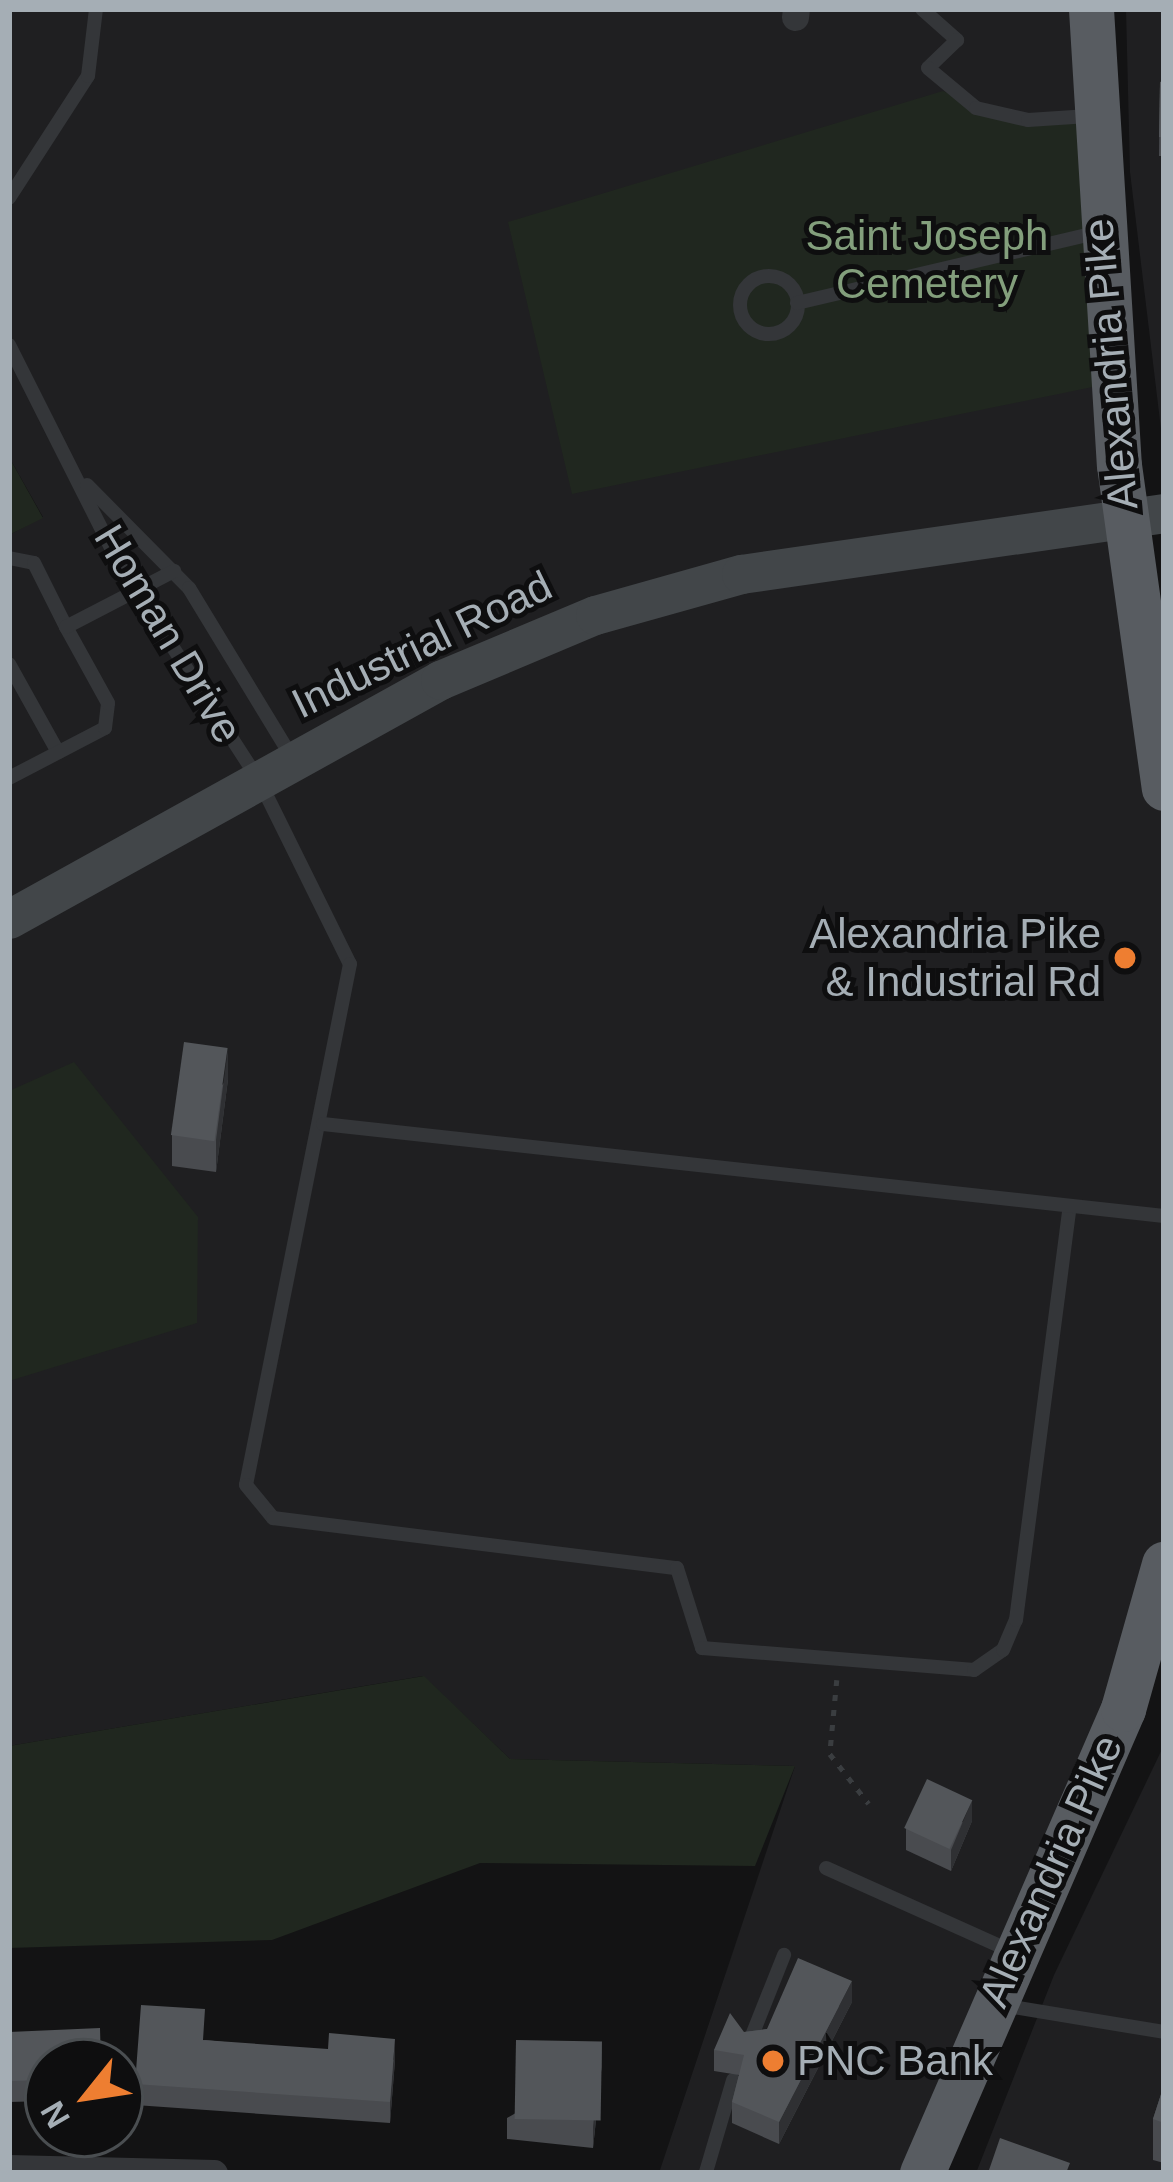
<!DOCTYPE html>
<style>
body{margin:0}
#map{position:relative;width:1173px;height:2182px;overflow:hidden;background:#131314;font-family:Helvetica,sans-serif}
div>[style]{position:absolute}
.built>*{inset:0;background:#1f1f21}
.green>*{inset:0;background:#20271f}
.path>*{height:4.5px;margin-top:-2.25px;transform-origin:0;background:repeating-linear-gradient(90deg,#3a3d40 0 6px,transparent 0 15px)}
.service>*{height:14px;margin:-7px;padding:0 7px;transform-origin:7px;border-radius:7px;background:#343639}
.service>.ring{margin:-7px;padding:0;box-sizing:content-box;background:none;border:14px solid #343639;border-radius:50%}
.minor>*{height:27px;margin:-13.5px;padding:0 13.5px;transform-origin:13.5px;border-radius:13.5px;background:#343639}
.secondary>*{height:39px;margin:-19.5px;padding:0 19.5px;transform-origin:19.5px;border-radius:19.5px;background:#424649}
.trunk>*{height:45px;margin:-22.5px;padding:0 22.5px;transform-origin:22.5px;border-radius:22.5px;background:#585c61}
.wall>*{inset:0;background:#494b4f}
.shaded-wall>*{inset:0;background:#2f3033}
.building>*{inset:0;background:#53565a;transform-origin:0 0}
.dots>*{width:33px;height:33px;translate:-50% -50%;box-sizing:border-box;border:6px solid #0e0e0f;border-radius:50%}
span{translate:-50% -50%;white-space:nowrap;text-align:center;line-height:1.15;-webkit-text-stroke:10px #0e0e0f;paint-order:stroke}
.park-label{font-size:42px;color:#839f7c}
.street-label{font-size:42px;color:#a5aeb5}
.poi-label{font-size:42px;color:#a5aeb5}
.right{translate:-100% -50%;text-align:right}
.left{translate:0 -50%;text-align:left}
.frame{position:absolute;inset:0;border:12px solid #a5aeb5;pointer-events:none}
.north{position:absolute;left:24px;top:2038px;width:120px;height:120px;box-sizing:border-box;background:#0e0e0f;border:3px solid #4a4e51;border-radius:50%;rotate:240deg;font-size:33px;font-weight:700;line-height:48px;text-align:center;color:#a5aeb5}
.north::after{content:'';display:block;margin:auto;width:42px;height:54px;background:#ee7e31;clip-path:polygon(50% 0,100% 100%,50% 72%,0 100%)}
</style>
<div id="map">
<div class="built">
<i style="clip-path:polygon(9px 9px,1091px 9px,1112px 383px,1164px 788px,1164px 1564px,922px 2173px,659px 2173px,795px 1766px,510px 1759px,423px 1676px,9px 1746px,9px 535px,43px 517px,9px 457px)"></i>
<i style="clip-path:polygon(1126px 9px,1164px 9px,1164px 454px,1130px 172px)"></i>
<i style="clip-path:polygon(1164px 1745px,1164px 2173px,976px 2173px,1054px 1975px)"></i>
</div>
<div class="green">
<i style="clip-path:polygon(943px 91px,1003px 117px,1091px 115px,1112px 383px,572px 494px,508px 222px)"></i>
<i style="clip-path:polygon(9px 457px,43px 518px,9px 535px)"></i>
<i style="clip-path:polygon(74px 1062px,198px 1217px,197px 1323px,9px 1381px,9px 1091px)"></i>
<i style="clip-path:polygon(424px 1676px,510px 1759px,795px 1766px,755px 1866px,480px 1863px,272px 1940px,9px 1948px,9px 1746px)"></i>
</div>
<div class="path">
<i style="left:837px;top:1680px;width:74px;rotate:95.4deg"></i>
<i style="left:830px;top:1754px;width:63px;rotate:52deg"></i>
</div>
<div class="service">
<i style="left:922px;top:9px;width:47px;rotate:41.5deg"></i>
<i style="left:957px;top:40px;width:40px;rotate:136deg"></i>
<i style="left:928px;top:68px;width:62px;rotate:39.8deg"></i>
<i style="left:976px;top:108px;width:53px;rotate:13deg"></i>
<i style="left:1028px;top:120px;width:61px;rotate:-3.8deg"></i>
<i style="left:9px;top:198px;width:145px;rotate:-57.1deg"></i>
<i style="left:88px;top:76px;width:67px;rotate:-83.2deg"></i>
<i class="ring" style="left:740px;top:276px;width:44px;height:44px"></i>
<i style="left:797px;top:303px;width:307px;rotate:-13.2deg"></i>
<i style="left:9px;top:345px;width:245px;rotate:63.3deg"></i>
<i style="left:119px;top:564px;width:257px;rotate:57.1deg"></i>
<i style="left:259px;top:780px;width:205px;rotate:63.7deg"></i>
<i style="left:350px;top:964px;width:531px;rotate:101.29deg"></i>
<i style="left:246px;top:1485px;width:43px;rotate:50.7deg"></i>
<i style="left:273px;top:1518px;width:407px;rotate:7.1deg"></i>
<i style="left:677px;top:1568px;width:84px;rotate:72.6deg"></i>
<i style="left:702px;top:1648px;width:273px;rotate:4.6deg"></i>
<i style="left:974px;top:1670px;width:35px;rotate:-35deg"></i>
<i style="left:1003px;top:1650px;width:33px;rotate:-67deg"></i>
<i style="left:1016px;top:1620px;width:417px;rotate:-82.6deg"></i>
<i style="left:87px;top:485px;width:145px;rotate:45.3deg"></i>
<i style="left:189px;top:588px;width:197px;rotate:58.7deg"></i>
<i style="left:9px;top:558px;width:25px;rotate:11deg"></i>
<i style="left:34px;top:563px;width:72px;rotate:63.4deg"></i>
<i style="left:9px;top:664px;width:101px;rotate:60.9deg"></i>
<i style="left:9px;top:778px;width:108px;rotate:-27.5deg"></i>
<i style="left:105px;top:728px;width:25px;rotate:-83deg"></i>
<i style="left:108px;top:703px;width:87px;rotate:-118.9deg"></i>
<i style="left:66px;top:627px;width:122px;rotate:-27.4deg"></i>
<i style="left:323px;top:1124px;width:846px;rotate:6.24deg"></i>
<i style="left:826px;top:1868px;width:203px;rotate:24.2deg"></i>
<i style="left:1001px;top:2005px;width:165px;rotate:9.4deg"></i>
<i style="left:749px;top:2043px;width:95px;rotate:-68.3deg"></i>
<i style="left:706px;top:2172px;width:96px;rotate:-73.6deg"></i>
</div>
<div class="minor">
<i style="left:795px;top:17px;width:8px;rotate:-83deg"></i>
<i style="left:9px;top:2168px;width:205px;rotate:1.4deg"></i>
</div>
<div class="secondary">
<i style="left:9px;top:919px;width:493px;rotate:-29deg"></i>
<i style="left:440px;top:680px;width:168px;rotate:-22.8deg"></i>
<i style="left:595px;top:615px;width:152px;rotate:-15.7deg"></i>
<i style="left:741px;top:574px;width:427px;rotate:-8.2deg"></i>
</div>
<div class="trunk">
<i style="left:1091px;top:9px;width:457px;rotate:86.5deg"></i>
<i style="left:1119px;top:465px;width:326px;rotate:82.1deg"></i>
<i style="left:922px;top:2173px;width:506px;rotate:-66.58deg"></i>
<i style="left:1123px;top:1709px;width:151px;rotate:-74.2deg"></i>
</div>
<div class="wall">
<i style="clip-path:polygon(1164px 81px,1164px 156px,1159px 156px,1160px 82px)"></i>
<i style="clip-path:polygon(228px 1079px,216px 1172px,172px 1166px,172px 1135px)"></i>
<i style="clip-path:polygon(972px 1821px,951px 1871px,906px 1850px,906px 1829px)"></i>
<i style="clip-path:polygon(852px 2002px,779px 2144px,732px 2123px,732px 2102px,739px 2075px,714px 2071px,714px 2050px,744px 2032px,767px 2029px)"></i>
<i style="clip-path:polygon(9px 2032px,48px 2062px,48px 2101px,9px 2102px)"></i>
<i style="clip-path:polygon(205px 2040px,395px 2060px,390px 2123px,135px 2105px,135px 2084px)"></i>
<i style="clip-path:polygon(602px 2063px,593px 2148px,507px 2139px,507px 2118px)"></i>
<i style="clip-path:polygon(1164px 2085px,1164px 2163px,1153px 2160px,1153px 2119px)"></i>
</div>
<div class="shaded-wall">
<i style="clip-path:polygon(228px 1048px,228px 1079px,216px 1172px,216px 1140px)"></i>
<i style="clip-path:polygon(972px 1800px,972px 1821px,951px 1871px,951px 1850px)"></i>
<i style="clip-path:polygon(852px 1981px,852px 2002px,779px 2144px,779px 2122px)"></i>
<i style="clip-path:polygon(395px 2039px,395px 2060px,390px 2123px,390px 2102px)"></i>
<i style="clip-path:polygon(602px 2042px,602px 2063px,593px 2148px,593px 2127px)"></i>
</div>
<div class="building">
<i style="clip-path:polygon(1164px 81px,1164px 137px,1159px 137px,1160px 82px)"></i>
<i style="left:184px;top:1042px;width:44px;height:94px;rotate:8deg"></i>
<i style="left:927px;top:1779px;width:50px;height:54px;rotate:25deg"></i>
<i style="clip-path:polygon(798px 1958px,852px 1981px,779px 2122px,732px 2102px,744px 2055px,714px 2050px,730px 2013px,744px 2032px,767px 2029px)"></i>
<i style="clip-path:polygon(141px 2005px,205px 2009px,203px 2040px,328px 2049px,329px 2033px,395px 2039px,390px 2102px,135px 2084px)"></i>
<i style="clip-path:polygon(100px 2028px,101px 2062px,48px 2062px,48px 2080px,9px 2081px,9px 2032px)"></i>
<i style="left:516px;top:2040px;width:86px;height:79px;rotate:1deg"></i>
<i style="clip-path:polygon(1164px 2085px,1164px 2123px,1153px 2119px)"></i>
<i style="clip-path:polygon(1000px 2138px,1070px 2163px,1066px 2173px,988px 2173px)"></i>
</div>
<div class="dots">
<i style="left:1125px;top:958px;background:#ee7e31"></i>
<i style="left:773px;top:2061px;background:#ee7e31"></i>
</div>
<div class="park-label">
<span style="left:927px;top:260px">Saint Joseph<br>Cemetery</span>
</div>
<div class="street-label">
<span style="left:1111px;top:364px;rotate:-95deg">Alexandria Pike</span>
<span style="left:168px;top:634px;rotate:59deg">Homan Drive</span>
<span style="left:422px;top:645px;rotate:-26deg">Industrial Road</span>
<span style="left:1051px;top:1871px;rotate:-66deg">Alexandria Pike</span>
</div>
<div class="poi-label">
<span class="right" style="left:1101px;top:958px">Alexandria Pike<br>&amp; Industrial Rd</span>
<span class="left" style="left:797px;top:2061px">PNC Bank</span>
</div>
<div class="frame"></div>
<div class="north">N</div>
</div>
